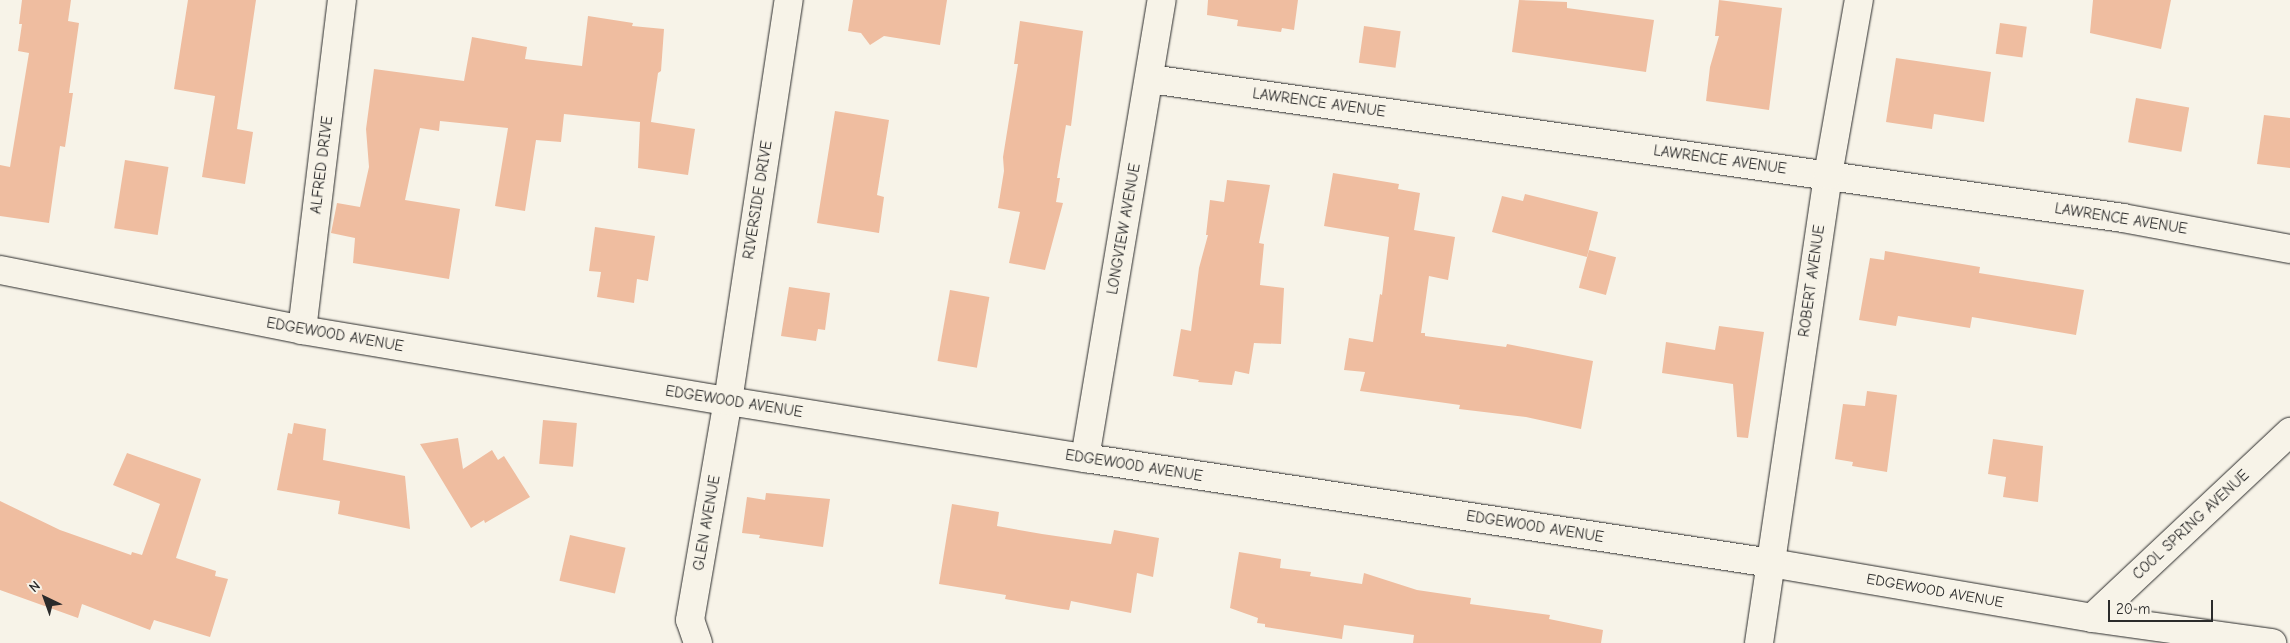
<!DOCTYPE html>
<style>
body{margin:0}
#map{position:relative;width:2290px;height:643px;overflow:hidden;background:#f7f3e8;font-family:"Comic Neue",sans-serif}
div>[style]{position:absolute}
.building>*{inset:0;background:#efbda0;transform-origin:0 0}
.roads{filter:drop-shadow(0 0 1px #2b2b2b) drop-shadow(0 0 1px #2b2b2b)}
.minor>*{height:28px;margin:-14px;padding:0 14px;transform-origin:14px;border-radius:14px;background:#f7f3e8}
span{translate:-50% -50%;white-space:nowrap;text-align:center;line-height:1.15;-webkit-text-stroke:5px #f7f3e8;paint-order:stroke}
.street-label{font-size:15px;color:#2b2b2b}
.north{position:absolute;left:20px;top:573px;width:50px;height:50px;-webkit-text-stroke:4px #f7f3e8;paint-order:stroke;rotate:318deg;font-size:14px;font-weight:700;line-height:20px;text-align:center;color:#2b2b2b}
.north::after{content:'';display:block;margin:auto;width:18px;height:22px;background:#2b2b2b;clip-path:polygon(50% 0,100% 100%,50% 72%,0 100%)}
.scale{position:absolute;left:2108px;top:600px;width:105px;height:22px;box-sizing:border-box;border:2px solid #2b2b2b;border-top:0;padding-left:6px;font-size:15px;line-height:18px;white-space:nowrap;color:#2b2b2b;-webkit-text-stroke:4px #f7f3e8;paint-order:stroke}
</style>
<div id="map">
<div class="building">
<i style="clip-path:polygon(22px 0,71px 0,68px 21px,79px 23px,69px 93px,73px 93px,65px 147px,60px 146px,49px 223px,0 216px,0 165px,10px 167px,29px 53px,18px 51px,22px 24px,19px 24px)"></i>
<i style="clip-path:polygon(188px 0,256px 0,237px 129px,253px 132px,245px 184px,202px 177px,215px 96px,174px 89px)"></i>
<i style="clip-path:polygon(853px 0,947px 0,940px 45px,884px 36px,870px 45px,861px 33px,848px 31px)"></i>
<i style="clip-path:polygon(1208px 0,1298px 0,1294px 30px,1282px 28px,1281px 32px,1237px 26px,1238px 20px,1207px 15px)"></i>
<i style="clip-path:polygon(1519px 0,1567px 2px,1567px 8px,1654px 20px,1646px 72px,1512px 52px)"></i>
<i style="clip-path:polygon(1719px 0,1782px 8px,1769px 110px,1706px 101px,1710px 67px,1719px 36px,1715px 36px)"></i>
<i style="clip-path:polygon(2093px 0,2171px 0,2161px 49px,2090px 33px)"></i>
<i style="clip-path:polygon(588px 16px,633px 23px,632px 26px,664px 29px,661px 71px,658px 73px,651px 122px,695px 129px,688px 175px,638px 168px,640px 122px,564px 114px,561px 142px,536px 140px,525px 211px,495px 206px,508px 128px,440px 121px,439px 131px,420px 128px,405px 200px,460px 209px,449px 279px,353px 263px,355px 238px,331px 233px,337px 203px,360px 207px,369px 167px,366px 129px,374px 69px,464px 81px,472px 37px,527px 47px,525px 59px,582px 66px)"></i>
<i style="clip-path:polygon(1020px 21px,1083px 31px,1071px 126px,1066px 125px,1057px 178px,1060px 178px,1056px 202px,1063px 203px,1045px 270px,1009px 263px,1020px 212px,998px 208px,1004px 171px,1003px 157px,1018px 64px,1014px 64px)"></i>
<i style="left:2000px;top:23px;width:27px;height:31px;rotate:8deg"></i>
<i style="left:1364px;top:26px;width:37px;height:37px;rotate:8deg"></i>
<i style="clip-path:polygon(1896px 58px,1991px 72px,1984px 122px,1934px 114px,1932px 129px,1886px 122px)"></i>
<i style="left:2136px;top:98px;width:54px;height:45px;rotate:10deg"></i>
<i style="clip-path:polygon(835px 111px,889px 120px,877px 195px,884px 197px,879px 233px,817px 223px)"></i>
<i style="clip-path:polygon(2264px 115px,2290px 118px,2290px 168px,2257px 164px)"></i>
<i style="left:125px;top:160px;width:44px;height:69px;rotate:9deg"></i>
<i style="clip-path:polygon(1333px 173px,1399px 184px,1398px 189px,1420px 193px,1414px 230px,1455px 237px,1448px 280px,1429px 276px,1421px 333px,1425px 333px,1425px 336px,1506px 347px,1507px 344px,1593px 361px,1581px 429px,1526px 417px,1459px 409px,1460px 405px,1360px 391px,1365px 372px,1344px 370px,1349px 338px,1373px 342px,1380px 294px,1382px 295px,1389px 237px,1324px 226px)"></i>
<i style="clip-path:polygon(1227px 180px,1270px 185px,1259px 243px,1264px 244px,1260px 285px,1284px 288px,1281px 344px,1254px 343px,1249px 374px,1235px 371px,1232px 385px,1198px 382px,1199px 380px,1173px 376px,1181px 329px,1191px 331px,1199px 268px,1208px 235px,1206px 235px,1210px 200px,1224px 202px)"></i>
<i style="clip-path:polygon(1525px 194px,1598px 212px,1587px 257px,1492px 232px,1502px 196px,1523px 201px)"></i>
<i style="clip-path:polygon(595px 227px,655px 236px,648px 281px,637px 279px,634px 303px,597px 297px,601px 272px,589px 271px)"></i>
<i style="left:1589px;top:250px;width:28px;height:39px;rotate:15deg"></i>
<i style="clip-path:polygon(1885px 251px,1980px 267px,1979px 273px,2084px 290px,2076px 335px,1972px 317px,1970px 328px,1898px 316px,1896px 326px,1859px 320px,1870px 258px,1884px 260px)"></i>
<i style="clip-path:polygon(789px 287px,830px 293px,825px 330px,818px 329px,816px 341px,781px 336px)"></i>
<i style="left:950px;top:290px;width:40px;height:72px;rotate:10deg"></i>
<i style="clip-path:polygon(1719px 326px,1764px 332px,1748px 438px,1737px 437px,1733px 384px,1662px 373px,1666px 342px,1715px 350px)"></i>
<i style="clip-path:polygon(1867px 391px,1897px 395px,1887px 472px,1852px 466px,1853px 462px,1835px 459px,1843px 404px,1865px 406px)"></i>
<i style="left:543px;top:420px;width:34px;height:44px;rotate:5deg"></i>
<i style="clip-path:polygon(294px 423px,326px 429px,323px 460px,405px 476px,410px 529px,338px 514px,340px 501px,277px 490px,288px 433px,292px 434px)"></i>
<i style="clip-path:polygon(458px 438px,463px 469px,492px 450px,498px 460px,504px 456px,530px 497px,485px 523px,484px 520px,471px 528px,420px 444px)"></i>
<i style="clip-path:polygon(1993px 439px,2043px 446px,2038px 502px,2003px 497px,2006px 477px,1988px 474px)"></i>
<i style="clip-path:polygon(127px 453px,201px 479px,176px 558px,216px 571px,215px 576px,228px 579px,210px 637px,154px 620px,150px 630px,82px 604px,78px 618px,0 590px,0 501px,60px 530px,131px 555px,132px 552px,142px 555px,160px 504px,113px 485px)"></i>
<i style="clip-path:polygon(766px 493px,830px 499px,823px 547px,759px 538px,760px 535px,742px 533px,747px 497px,765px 500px)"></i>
<i style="clip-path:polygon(952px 504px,999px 512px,997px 526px,1042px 534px,1111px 544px,1114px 530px,1159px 538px,1153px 577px,1137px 573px,1131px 613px,1071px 601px,1069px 610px,1055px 608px,1005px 599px,1006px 595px,939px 584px)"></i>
<i style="left:570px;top:535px;width:57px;height:47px;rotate:13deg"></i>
<i style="clip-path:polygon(1239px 552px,1281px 559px,1280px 568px,1311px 572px,1310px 576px,1362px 584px,1364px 573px,1417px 590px,1471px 598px,1470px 604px,1550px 615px,1549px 619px,1603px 630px,1601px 643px,1413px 643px,1414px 635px,1344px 625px,1342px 639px,1265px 627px,1265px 624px,1257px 623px,1258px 618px,1230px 608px)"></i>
</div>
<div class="roads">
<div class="minor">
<i style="left:1150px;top:79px;width:983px;rotate:8.13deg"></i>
<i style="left:2123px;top:218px;width:170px;rotate:10.5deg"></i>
<i style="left:0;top:270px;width:308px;rotate:11.2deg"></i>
<i style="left:302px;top:330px;width:432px;rotate:9.5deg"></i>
<i style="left:728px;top:401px;width:362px;rotate:9.1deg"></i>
<i style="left:1085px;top:458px;width:694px;rotate:8.7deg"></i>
<i style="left:1771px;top:563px;width:326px;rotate:9.7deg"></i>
<i style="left:2092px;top:618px;width:182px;rotate:7.9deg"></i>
<i style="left:302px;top:330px;width:332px;rotate:-83.1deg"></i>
<i style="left:1085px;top:458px;width:464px;rotate:-80.5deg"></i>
<i style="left:2092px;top:618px;width:272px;rotate:-43.2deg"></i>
<i style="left:698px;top:643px;width:24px;rotate:-109deg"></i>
<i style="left:690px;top:620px;width:222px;rotate:-80.2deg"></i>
<i style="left:728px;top:401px;width:406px;rotate:-81.4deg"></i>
<i style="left:1759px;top:643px;width:473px;rotate:-81.6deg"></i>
<i style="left:1828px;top:175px;width:178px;rotate:-80deg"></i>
</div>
</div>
<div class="street-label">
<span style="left:1319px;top:103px;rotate:8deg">LAWRENCE AVENUE</span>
<span style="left:1720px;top:160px;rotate:8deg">LAWRENCE AVENUE</span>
<span style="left:322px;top:165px;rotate:-83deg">ALFRED DRIVE</span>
<span style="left:758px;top:200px;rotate:-81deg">RIVERSIDE DRIVE</span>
<span style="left:2121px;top:219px;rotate:9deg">LAWRENCE AVENUE</span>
<span style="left:1124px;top:229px;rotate:-80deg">LONGVIEW AVENUE</span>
<span style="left:1812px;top:281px;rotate:-82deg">ROBERT AVENUE</span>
<span style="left:335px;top:335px;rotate:10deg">EDGEWOOD AVENUE</span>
<span style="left:734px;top:402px;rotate:9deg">EDGEWOOD AVENUE</span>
<span style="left:1134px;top:466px;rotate:9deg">EDGEWOOD AVENUE</span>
<span style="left:707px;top:523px;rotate:-80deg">GLEN AVENUE</span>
<span style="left:2191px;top:525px;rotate:-43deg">COOL SPRING AVENUE</span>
<span style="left:1535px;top:527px;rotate:9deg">EDGEWOOD AVENUE</span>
<span style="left:1935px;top:591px;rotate:10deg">EDGEWOOD AVENUE</span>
</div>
<div class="north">N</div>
<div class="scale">20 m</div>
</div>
